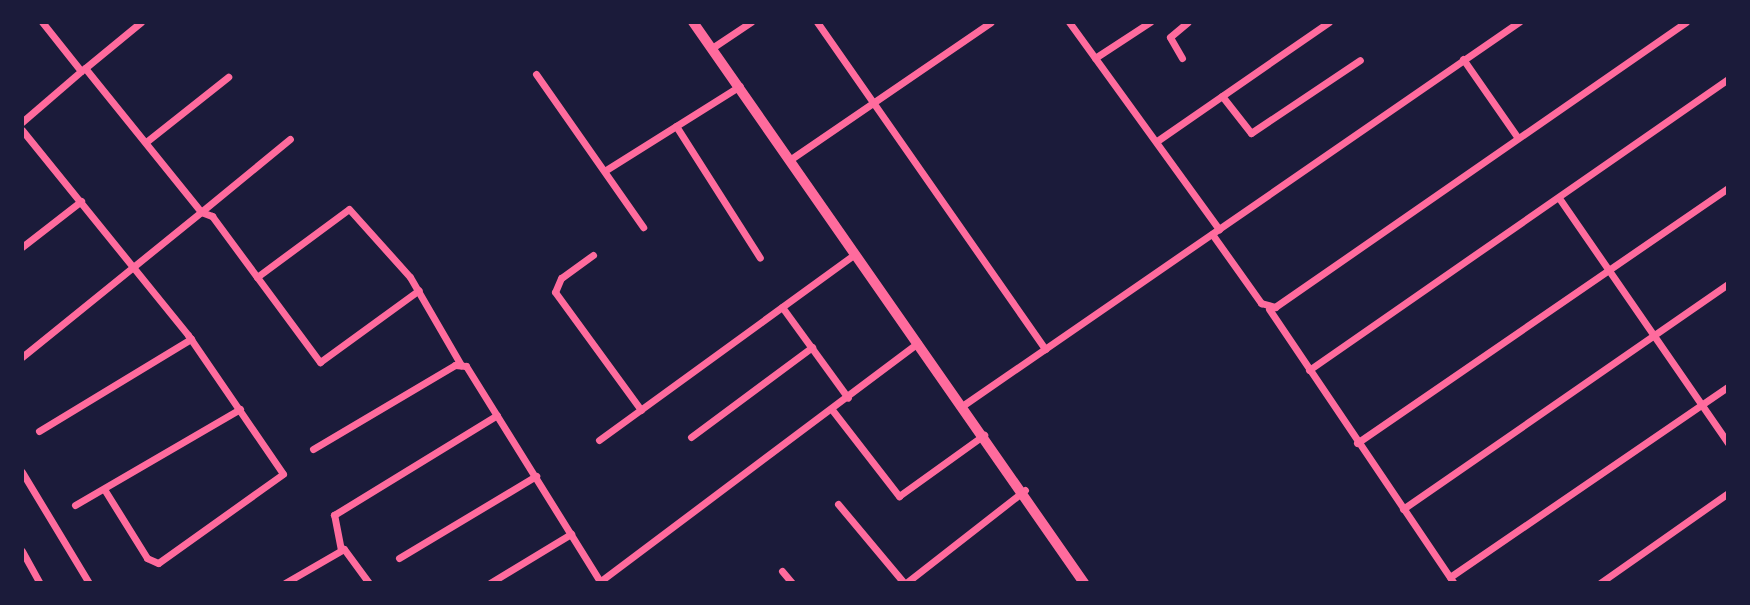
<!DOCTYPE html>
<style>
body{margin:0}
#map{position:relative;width:1750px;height:605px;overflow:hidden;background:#1b1b3a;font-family:Helvetica,sans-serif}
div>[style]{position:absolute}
.minor>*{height:7px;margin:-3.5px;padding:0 3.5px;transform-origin:3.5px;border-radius:3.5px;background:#ff6b9d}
.secondary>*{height:10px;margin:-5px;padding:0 5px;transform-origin:5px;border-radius:5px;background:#ff6b9d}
span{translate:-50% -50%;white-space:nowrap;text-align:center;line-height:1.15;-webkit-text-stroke:6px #1b1b3a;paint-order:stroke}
.frame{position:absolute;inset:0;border:24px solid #1b1b3a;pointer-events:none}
</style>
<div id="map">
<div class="minor">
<i style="left:817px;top:22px;width:399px;rotate:55.1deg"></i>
<i style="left:1069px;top:22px;width:256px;rotate:54.1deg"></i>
<i style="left:712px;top:48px;width:47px;rotate:-33.7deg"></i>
<i style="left:1095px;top:58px;width:66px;rotate:-33.2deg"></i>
<i style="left:1182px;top:58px;width:24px;rotate:-120deg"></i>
<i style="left:1170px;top:37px;width:23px;rotate:-40deg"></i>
<i style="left:1463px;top:59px;width:96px;rotate:55.2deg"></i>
<i style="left:85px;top:68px;width:185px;rotate:51.1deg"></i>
<i style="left:201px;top:212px;width:115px;rotate:-39.4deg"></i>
<i style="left:84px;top:69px;width:74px;rotate:-39.5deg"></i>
<i style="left:536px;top:74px;width:187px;rotate:55deg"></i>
<i style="left:1222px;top:96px;width:47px;rotate:51.9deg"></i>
<i style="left:1251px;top:133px;width:131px;rotate:-33.8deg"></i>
<i style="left:22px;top:122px;width:78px;rotate:-40.8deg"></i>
<i style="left:81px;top:71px;width:63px;rotate:-128.5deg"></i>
<i style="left:676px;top:126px;width:156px;rotate:57.5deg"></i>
<i style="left:22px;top:130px;width:264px;rotate:51deg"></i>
<i style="left:188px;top:335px;width:168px;rotate:55.6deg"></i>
<i style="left:283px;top:474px;width:153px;rotate:144.5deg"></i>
<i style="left:158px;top:563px;width:12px;rotate:-156deg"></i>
<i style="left:147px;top:558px;width:81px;rotate:-121.9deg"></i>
<i style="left:1157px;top:141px;width:209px;rotate:-34.7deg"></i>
<i style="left:146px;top:142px;width:105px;rotate:-38.4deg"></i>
<i style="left:791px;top:159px;width:242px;rotate:-34.4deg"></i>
<i style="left:606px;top:170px;width:158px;rotate:-32.1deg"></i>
<i style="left:1559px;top:198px;width:298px;rotate:55.4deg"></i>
<i style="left:1212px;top:234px;width:85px;rotate:54.6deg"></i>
<i style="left:1261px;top:303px;width:15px;rotate:16deg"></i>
<i style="left:1275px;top:307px;width:500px;rotate:-34.74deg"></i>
<i style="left:22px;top:247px;width:75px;rotate:-37.9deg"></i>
<i style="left:593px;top:255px;width:39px;rotate:144deg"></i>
<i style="left:561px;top:278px;width:15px;rotate:113deg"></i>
<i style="left:555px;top:292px;width:146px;rotate:53.9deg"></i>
<i style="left:257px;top:277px;width:106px;rotate:53.5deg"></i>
<i style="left:320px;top:362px;width:122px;rotate:-36deg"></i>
<i style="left:782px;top:307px;width:112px;rotate:54deg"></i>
<i style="left:1269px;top:309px;width:331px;rotate:56deg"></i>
<i style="left:22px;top:357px;width:230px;rotate:-39deg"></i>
<i style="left:201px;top:212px;width:12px;rotate:20deg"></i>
<i style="left:212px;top:216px;width:76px;rotate:53.6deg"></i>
<i style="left:257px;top:277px;width:114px;rotate:-36.5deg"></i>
<i style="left:349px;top:209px;width:91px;rotate:48.1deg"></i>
<i style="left:410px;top:277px;width:102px;rotate:59.9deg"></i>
<i style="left:1309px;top:370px;width:510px;rotate:-34.78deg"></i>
<i style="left:965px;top:404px;width:673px;rotate:-34.59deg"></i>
<i style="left:833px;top:411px;width:108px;rotate:52.2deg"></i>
<i style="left:899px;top:496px;width:105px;rotate:-35.7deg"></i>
<i style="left:39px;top:431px;width:178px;rotate:-31.2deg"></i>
<i style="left:691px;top:437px;width:151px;rotate:-36.6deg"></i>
<i style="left:599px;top:440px;width:316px;rotate:-36deg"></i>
<i style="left:1357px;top:443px;width:450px;rotate:-34.5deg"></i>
<i style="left:313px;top:449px;width:165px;rotate:-30.6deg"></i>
<i style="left:455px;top:365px;width:11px;rotate:5deg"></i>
<i style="left:466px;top:366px;width:253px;rotate:58.1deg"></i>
<i style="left:22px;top:472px;width:130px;rotate:58.9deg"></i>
<i style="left:838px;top:504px;width:103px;rotate:50.1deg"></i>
<i style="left:75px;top:505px;width:191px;rotate:-30.2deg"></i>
<i style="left:1403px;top:509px;width:395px;rotate:-34.7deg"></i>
<i style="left:341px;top:550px;width:36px;rotate:-101deg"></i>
<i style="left:334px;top:515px;width:191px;rotate:-31.5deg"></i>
<i style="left:22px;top:551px;width:37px;rotate:61deg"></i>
<i style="left:399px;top:558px;width:160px;rotate:-30.9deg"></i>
<i style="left:782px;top:571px;width:16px;rotate:50deg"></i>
<i style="left:1450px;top:577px;width:337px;rotate:-34.4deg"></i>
<i style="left:285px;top:583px;width:68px;rotate:-30deg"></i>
<i style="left:344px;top:549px;width:42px;rotate:53.7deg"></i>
<i style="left:490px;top:583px;width:95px;rotate:-31.2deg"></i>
<i style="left:598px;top:583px;width:400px;rotate:-36.9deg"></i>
<i style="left:906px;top:583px;width:151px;rotate:-38deg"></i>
<i style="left:1600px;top:583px;width:156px;rotate:-35.1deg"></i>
</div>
<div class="secondary">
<i style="left:693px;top:22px;width:684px;rotate:55.12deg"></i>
</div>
<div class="frame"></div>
</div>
